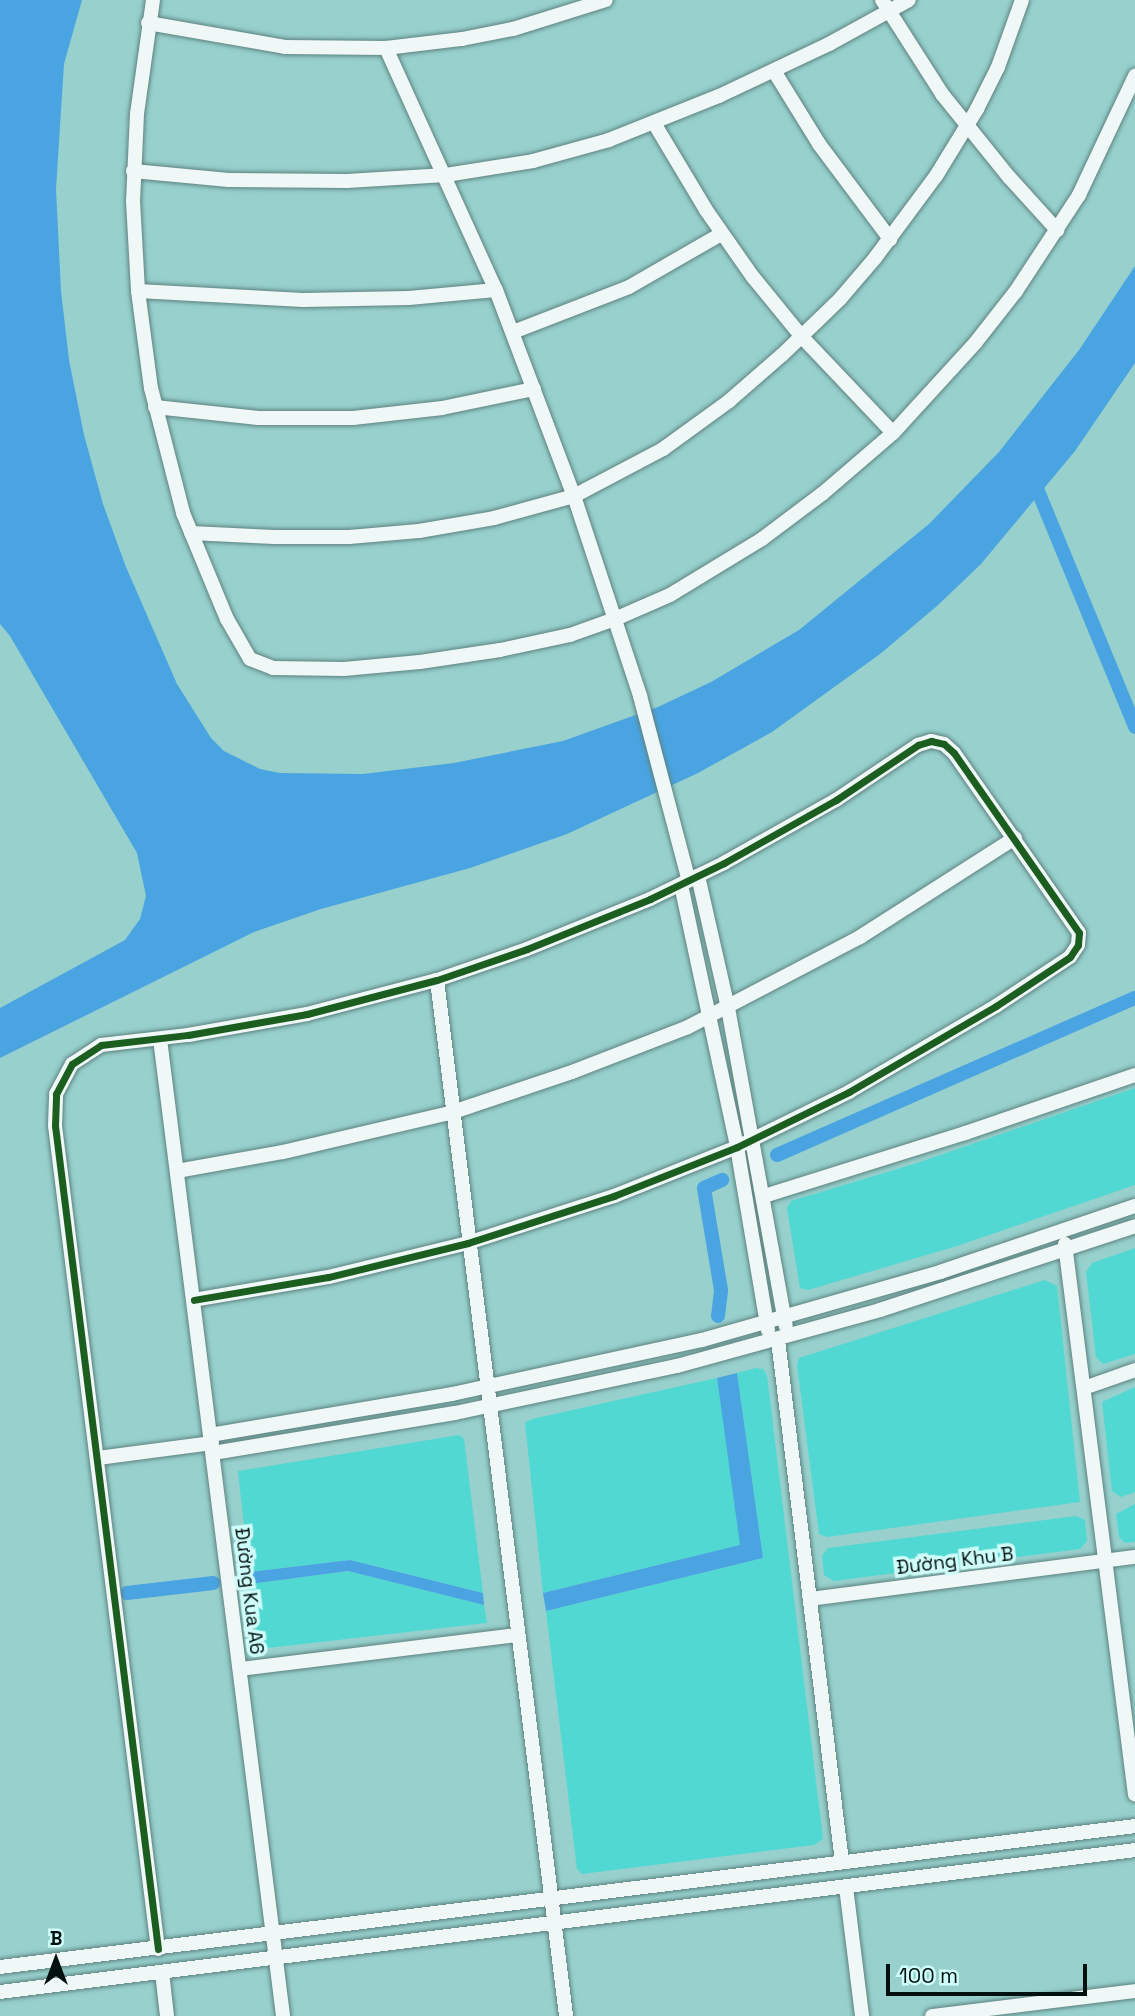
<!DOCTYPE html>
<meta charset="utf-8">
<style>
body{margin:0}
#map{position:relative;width:1135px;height:2016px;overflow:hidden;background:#97d0cc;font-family:"Space Grotesk",sans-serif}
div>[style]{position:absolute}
.green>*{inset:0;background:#52d8d2}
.water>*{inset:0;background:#4aa4e2}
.canal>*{height:14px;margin:-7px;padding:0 7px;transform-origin:7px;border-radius:7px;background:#4aa4e2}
.roads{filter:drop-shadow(0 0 2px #5e8280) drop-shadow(0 0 2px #5e8280)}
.minor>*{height:14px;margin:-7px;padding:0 7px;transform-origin:7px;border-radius:7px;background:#eff8f7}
.cycleway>*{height:7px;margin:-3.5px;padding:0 3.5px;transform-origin:3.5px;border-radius:3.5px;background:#1b5e20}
span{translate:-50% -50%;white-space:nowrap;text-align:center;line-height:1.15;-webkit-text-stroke:7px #cffefa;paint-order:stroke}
.street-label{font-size:19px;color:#00100f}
.north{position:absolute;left:21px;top:1925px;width:70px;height:70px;-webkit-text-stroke:5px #cffefa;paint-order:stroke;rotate:0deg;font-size:19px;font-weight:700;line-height:28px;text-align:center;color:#00100f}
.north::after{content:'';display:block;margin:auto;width:24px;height:32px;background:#00100f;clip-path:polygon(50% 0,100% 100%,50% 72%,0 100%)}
.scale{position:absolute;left:886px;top:1964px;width:201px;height:32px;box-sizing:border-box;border:4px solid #00100f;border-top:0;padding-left:9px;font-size:21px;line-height:24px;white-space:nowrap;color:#00100f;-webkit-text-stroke:5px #cffefa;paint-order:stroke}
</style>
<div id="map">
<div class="green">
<i style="clip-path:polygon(1135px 1088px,1135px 1185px,957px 1246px,808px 1290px,800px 1288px,787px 1208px,791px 1201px,917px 1163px)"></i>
<i style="clip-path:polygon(1135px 1248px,1135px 1354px,1103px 1364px,1096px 1357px,1086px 1272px,1092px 1263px)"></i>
<i style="clip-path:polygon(1045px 1280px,1057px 1286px,1080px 1502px,827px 1537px,819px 1534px,797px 1365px,799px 1358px)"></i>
<i style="clip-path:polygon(756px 1368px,763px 1369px,767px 1375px,823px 1839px,814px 1845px,582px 1874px,577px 1869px,546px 1611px,763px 1558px,737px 1373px)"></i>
<i style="clip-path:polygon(717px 1378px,741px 1545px,543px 1593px,525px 1423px,532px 1419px)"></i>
<i style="clip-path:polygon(1135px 1387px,1135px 1492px,1121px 1497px,1112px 1491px,1102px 1402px)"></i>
<i style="clip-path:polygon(459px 1435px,464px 1439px,483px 1593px,350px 1560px,249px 1572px,238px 1471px)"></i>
<i style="clip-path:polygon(1135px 1504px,1135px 1542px,1125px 1543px,1119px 1537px,1116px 1514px)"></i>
<i style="clip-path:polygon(1076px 1516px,1085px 1520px,1087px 1541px,1080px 1549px,834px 1581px,824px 1575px,822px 1556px,828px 1548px)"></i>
<i style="clip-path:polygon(348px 1571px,484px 1605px,487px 1623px,259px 1649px,250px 1584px)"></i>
</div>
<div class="water">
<i style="clip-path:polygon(0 0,82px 0,64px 64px,56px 189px,61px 291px,69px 360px,84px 435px,103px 504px,126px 567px,177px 684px,211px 738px,224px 751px,260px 769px,280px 773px,363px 774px,454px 763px,563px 741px,658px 707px,711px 682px,799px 630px,929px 524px,999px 452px,1079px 350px,1135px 266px,1135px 363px,1075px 451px,981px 564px,937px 606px,880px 654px,772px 732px,698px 773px,567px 834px,470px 868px,321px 909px,254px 932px,0 1058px,0 1008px,125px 940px,140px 919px,146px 896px,137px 853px,10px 636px,0 624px)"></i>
<i style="clip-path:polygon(737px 1373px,763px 1558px,546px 1611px,543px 1593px,740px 1545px,717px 1378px)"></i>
<i style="clip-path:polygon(350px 1560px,483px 1593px,484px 1605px,348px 1571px,250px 1584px,249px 1572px)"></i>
</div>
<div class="canal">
<i style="left:1033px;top:479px;width:268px;rotate:67.6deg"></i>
<i style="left:777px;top:1155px;width:391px;rotate:-23.7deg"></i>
<i style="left:718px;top:1316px;width:26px;rotate:-83deg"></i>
<i style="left:721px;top:1290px;width:103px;rotate:-99.5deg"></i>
<i style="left:704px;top:1188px;width:20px;rotate:-24deg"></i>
<i style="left:127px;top:1593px;width:87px;rotate:-6.6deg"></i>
</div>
<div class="roads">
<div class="minor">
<i style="left:153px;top:0;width:115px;rotate:98deg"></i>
<i style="left:137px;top:114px;width:87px;rotate:92.6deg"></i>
<i style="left:133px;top:201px;width:90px;rotate:86.8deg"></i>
<i style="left:138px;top:291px;width:98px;rotate:82.4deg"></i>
<i style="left:151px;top:388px;width:129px;rotate:75.6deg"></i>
<i style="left:183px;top:513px;width:115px;rotate:67.5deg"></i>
<i style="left:227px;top:619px;width:46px;rotate:60.1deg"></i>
<i style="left:250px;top:659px;width:25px;rotate:21deg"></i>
<i style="left:273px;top:668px;width:71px;rotate:0.8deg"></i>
<i style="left:344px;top:669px;width:76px;rotate:-5.3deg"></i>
<i style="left:420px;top:662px;width:81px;rotate:-8.5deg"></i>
<i style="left:500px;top:650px;width:72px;rotate:-12.1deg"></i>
<i style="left:570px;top:635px;width:48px;rotate:-19.6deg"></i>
<i style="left:615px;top:619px;width:60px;rotate:-23.6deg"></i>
<i style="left:670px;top:595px;width:108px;rotate:-31.3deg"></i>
<i style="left:762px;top:539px;width:75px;rotate:-36.9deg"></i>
<i style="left:822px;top:494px;width:94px;rotate:-40.7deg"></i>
<i style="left:893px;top:433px;width:123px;rotate:-47.6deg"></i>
<i style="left:976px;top:342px;width:65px;rotate:-51.9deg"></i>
<i style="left:1016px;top:291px;width:115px;rotate:-56.7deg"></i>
<i style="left:1079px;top:195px;width:132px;rotate:-64.8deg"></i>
<i style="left:882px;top:0;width:112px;rotate:57.4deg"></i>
<i style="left:942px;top:94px;width:107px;rotate:51.1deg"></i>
<i style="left:1009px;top:177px;width:72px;rotate:47.8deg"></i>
<i style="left:148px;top:23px;width:139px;rotate:9.9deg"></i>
<i style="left:285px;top:47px;width:101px;rotate:0.6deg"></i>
<i style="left:386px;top:48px;width:77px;rotate:-6.8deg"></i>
<i style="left:462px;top:39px;width:52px;rotate:-11.1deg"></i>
<i style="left:513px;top:29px;width:97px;rotate:-17.3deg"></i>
<i style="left:386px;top:48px;width:266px;rotate:65.6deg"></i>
<i style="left:496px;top:290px;width:220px;rotate:69.3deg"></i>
<i style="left:574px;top:496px;width:211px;rotate:71.7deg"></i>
<i style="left:640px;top:696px;width:191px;rotate:75.2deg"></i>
<i style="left:774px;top:71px;width:86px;rotate:58.3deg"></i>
<i style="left:819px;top:144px;width:119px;rotate:53.2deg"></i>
<i style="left:654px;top:123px;width:101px;rotate:59.1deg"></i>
<i style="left:706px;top:210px;width:82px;rotate:55deg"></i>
<i style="left:753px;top:277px;width:77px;rotate:50.8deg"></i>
<i style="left:802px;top:337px;width:132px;rotate:46.5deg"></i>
<i style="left:133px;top:171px;width:96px;rotate:5.4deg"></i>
<i style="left:229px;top:180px;width:118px;rotate:0.5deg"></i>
<i style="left:347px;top:181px;width:99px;rotate:-3.5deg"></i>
<i style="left:446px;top:175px;width:88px;rotate:-9.1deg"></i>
<i style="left:533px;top:161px;width:79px;rotate:-15.4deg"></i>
<i style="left:609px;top:140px;width:118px;rotate:-21.8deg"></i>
<i style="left:719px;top:96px;width:122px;rotate:-25.3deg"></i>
<i style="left:829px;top:44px;width:91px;rotate:-28.8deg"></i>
<i style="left:138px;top:291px;width:165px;rotate:3.1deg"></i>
<i style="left:303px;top:300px;width:106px;rotate:-1.1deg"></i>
<i style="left:409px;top:298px;width:87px;rotate:-5.3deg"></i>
<i style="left:513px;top:332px;width:124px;rotate:-21.2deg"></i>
<i style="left:629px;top:287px;width:106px;rotate:-29.9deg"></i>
<i style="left:155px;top:407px;width:104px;rotate:6.1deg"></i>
<i style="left:258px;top:418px;width:95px"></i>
<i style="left:353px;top:418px;width:90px;rotate:-6.4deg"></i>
<i style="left:442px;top:408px;width:94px;rotate:-11.7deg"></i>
<i style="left:191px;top:533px;width:83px;rotate:2.8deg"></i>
<i style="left:274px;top:537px;width:75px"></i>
<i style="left:349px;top:537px;width:70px;rotate:-4.9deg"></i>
<i style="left:419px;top:531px;width:76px;rotate:-9.8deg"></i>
<i style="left:494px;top:518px;width:83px;rotate:-15.4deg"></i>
<i style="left:574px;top:496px;width:101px;rotate:-27.8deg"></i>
<i style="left:663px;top:449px;width:82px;rotate:-36deg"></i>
<i style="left:729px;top:401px;width:70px;rotate:-41deg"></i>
<i style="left:782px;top:355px;width:81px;rotate:-44deg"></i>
<i style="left:840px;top:299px;width:54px;rotate:-49.5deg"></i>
<i style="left:875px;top:258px;width:102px;rotate:-53.4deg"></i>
<i style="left:936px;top:176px;width:79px;rotate:-58.5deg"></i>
<i style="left:977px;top:109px;width:47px;rotate:-63.4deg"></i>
<i style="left:998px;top:67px;width:71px;rotate:-70.3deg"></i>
<i style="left:698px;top:876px;width:135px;rotate:77.2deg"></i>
<i style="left:728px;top:1008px;width:323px;rotate:79.7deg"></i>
<i style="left:681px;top:885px;width:268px;rotate:77.9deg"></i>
<i style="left:737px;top:1147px;width:186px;rotate:80.4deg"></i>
<i style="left:437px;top:980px;width:1044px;rotate:82.9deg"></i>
<i style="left:160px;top:1039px;width:985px;rotate:82.82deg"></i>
<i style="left:177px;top:1171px;width:108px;rotate:-10.2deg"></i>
<i style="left:283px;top:1152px;width:175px;rotate:-13.2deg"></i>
<i style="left:453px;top:1112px;width:126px;rotate:-18.6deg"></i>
<i style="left:572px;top:1072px;width:124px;rotate:-21.2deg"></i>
<i style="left:688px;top:1027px;width:194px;rotate:-27.6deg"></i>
<i style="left:860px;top:937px;width:184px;rotate:-32.6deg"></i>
<i style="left:764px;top:1196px;width:211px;rotate:-17.4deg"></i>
<i style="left:965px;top:1133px;width:180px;rotate:-18.8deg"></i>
<i style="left:1065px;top:1244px;width:555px;rotate:82.76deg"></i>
<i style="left:778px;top:1340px;width:526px;rotate:83.01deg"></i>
<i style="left:1084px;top:1388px;width:54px;rotate:-19.4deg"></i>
<i style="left:210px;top:1435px;width:245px;rotate:-9.6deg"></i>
<i style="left:452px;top:1394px;width:256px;rotate:-12.2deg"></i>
<i style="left:702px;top:1340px;width:248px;rotate:-15.9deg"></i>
<i style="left:940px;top:1272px;width:206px;rotate:-18.7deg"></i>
<i style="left:213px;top:1453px;width:245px;rotate:-9.4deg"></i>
<i style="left:455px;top:1413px;width:227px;rotate:-12deg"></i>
<i style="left:677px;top:1366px;width:211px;rotate:-15.4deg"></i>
<i style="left:880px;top:1310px;width:268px;rotate:-18.2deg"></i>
<i style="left:98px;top:1458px;width:115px;rotate:-7.5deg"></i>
<i style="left:810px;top:1599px;width:328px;rotate:-7.4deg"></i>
<i style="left:240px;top:1669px;width:280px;rotate:-7deg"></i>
<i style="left:846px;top:1887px;width:130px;rotate:82.9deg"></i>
<i style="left:158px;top:1949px;width:829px;rotate:-97.13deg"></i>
<i style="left:55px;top:1126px;width:32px;rotate:-88deg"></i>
<i style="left:56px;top:1094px;width:34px;rotate:-62deg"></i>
<i style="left:72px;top:1064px;width:35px;rotate:-33deg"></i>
<i style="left:101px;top:1045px;width:88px;rotate:-6.6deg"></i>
<i style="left:188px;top:1035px;width:121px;rotate:-10deg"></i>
<i style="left:307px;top:1014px;width:134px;rotate:-14.7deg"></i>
<i style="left:437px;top:980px;width:95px;rotate:-19deg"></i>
<i style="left:527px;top:949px;width:133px;rotate:-22.1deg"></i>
<i style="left:650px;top:899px;width:82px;rotate:-25.9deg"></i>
<i style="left:724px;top:863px;width:129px;rotate:-29.4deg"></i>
<i style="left:836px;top:800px;width:99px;rotate:-33.9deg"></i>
<i style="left:918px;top:745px;width:14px;rotate:-17deg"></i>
<i style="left:931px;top:741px;width:13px;rotate:13deg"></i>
<i style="left:944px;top:744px;width:13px;rotate:42deg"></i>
<i style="left:954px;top:753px;width:219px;rotate:55.2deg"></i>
<i style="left:1079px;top:933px;width:12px;rotate:95deg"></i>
<i style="left:1078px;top:945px;width:14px;rotate:124deg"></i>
<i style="left:1070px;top:957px;width:89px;rotate:146.5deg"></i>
<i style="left:996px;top:1006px;width:170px;rotate:149.7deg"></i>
<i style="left:849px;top:1092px;width:125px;rotate:153.8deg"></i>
<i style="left:737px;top:1147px;width:132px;rotate:158.3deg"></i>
<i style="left:614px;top:1196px;width:153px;rotate:162.2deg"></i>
<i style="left:468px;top:1243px;width:144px;rotate:166.3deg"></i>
<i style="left:328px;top:1277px;width:136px;rotate:170.3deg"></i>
<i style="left:0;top:1967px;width:1144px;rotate:-7.08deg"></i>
<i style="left:162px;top:1972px;width:44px;rotate:83.5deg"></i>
<i style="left:0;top:1992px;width:1144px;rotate:-7.13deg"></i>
<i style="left:932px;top:2016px;width:205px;rotate:-7deg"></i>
</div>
</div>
<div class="cycleway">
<i style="left:158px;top:1949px;width:829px;rotate:-97.13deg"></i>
<i style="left:55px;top:1126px;width:32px;rotate:-88deg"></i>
<i style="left:56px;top:1094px;width:34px;rotate:-62deg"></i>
<i style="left:72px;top:1064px;width:35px;rotate:-33deg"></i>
<i style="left:101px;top:1045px;width:88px;rotate:-6.6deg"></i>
<i style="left:188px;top:1035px;width:121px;rotate:-10deg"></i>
<i style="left:307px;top:1014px;width:134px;rotate:-14.7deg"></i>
<i style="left:437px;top:980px;width:95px;rotate:-19deg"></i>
<i style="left:527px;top:949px;width:133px;rotate:-22.1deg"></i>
<i style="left:650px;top:899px;width:82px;rotate:-25.9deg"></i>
<i style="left:724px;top:863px;width:129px;rotate:-29.4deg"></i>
<i style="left:836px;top:800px;width:99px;rotate:-33.9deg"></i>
<i style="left:918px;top:745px;width:14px;rotate:-17deg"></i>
<i style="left:931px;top:741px;width:13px;rotate:13deg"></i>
<i style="left:944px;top:744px;width:13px;rotate:42deg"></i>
<i style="left:954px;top:753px;width:219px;rotate:55.2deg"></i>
<i style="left:1079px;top:933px;width:12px;rotate:95deg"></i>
<i style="left:1078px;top:945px;width:14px;rotate:124deg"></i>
<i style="left:1070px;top:957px;width:89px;rotate:146.5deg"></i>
<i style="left:996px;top:1006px;width:170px;rotate:149.7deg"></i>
<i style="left:849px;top:1092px;width:125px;rotate:153.8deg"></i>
<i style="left:737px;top:1147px;width:132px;rotate:158.3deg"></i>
<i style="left:614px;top:1196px;width:153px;rotate:162.2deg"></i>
<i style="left:468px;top:1243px;width:144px;rotate:166.3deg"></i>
<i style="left:328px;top:1277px;width:136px;rotate:170.3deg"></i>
</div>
<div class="street-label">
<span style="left:955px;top:1561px;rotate:-7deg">Đường Khu B</span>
<span style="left:249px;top:1591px;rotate:83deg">Đường Kua A6</span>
</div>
<div class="north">B</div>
<div class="scale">100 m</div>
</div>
